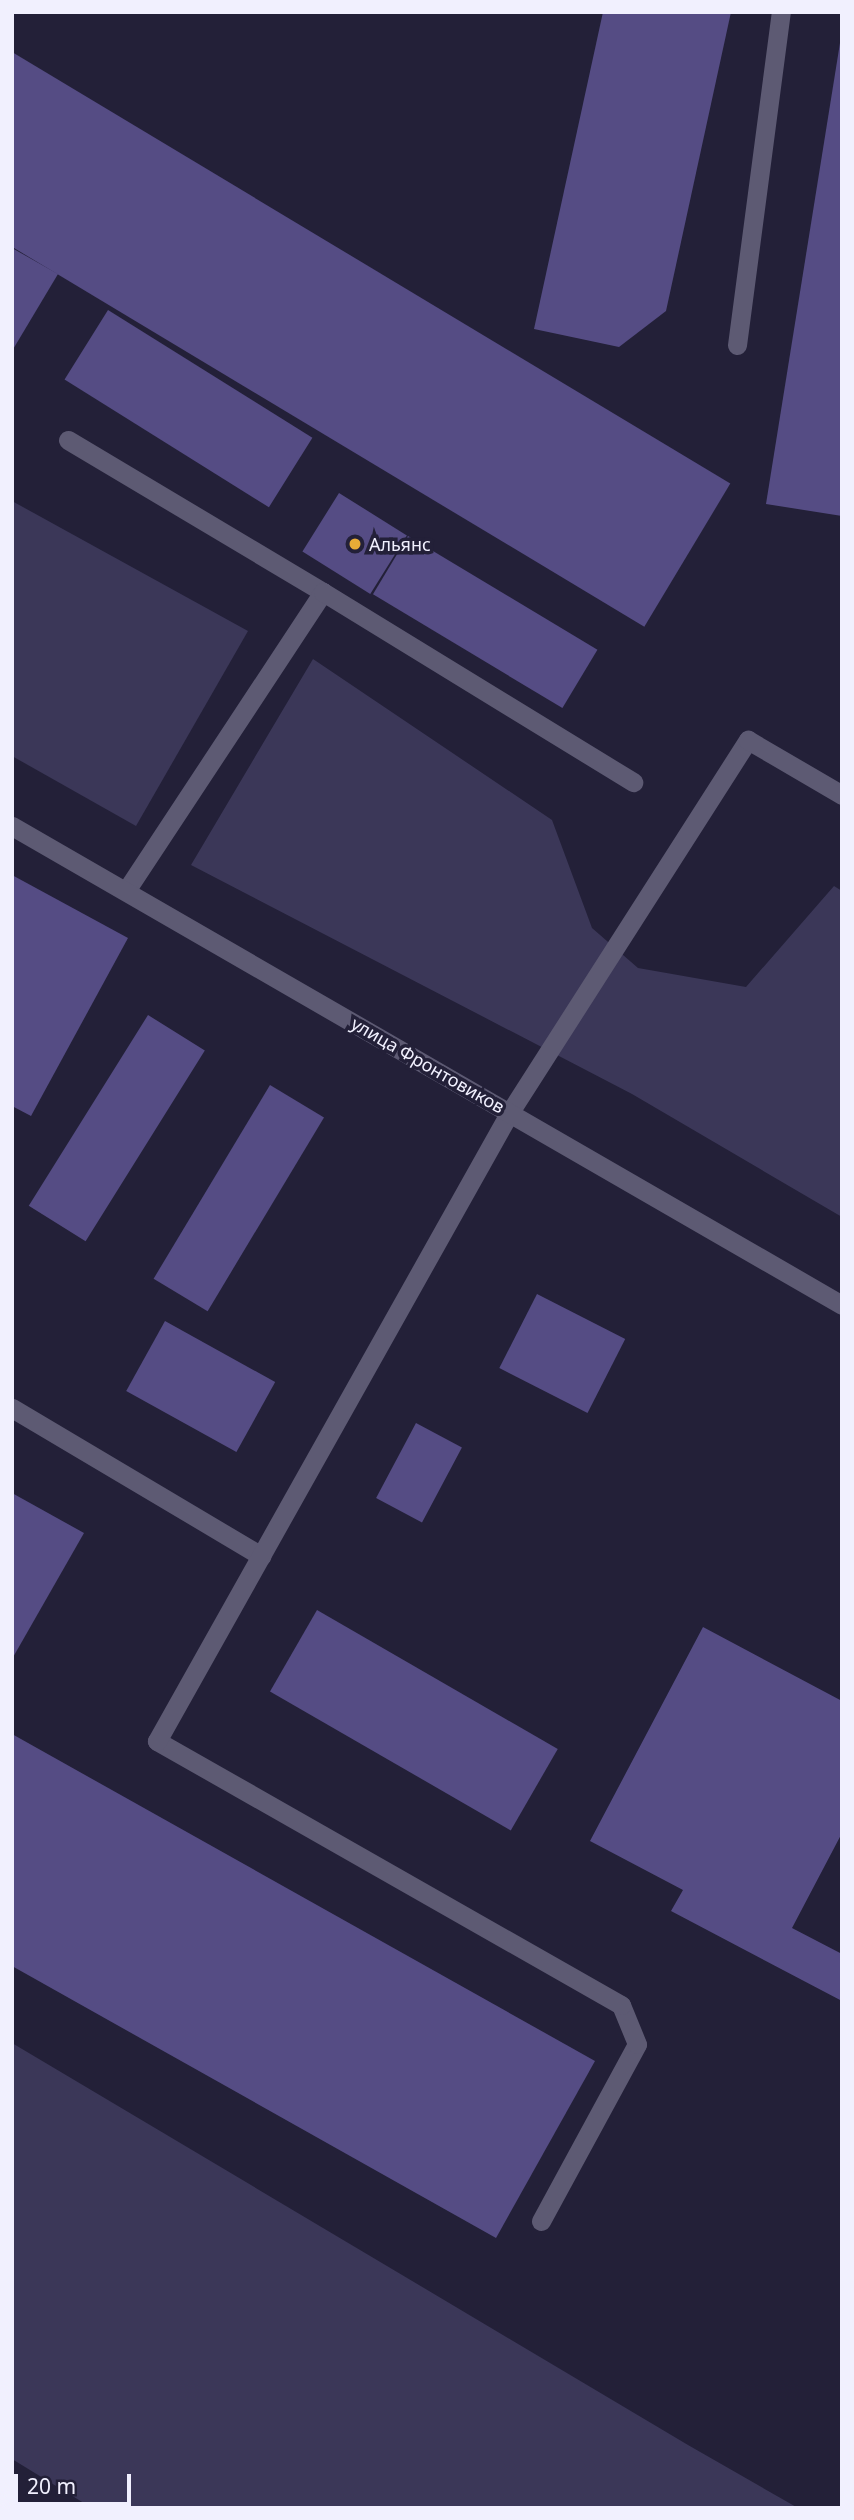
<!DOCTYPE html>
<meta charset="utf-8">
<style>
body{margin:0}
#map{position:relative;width:854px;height:2520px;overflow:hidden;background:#232038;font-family:"Noto Sans",sans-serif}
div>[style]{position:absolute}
.green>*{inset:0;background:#3b3758}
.building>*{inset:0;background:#554c84;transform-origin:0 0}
.service>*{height:19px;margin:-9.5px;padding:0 9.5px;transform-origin:9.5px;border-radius:9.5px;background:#5d5a73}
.minor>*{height:19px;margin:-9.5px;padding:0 9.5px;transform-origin:9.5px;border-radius:9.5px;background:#5d5a73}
.dots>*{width:19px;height:19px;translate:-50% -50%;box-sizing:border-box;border:4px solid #232038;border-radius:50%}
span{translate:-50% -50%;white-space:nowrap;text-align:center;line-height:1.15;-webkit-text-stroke:7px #232038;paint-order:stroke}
.poi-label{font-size:18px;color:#f1f0fe}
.left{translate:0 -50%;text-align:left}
.street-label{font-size:18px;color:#f1f0fe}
.frame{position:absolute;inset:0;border:14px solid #f1f0fe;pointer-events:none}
.scale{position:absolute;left:14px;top:2474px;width:117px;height:32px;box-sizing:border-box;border:4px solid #f1f0fe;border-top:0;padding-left:9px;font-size:21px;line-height:24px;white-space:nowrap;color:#f1f0fe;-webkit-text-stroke:5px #232038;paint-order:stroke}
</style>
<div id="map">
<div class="green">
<i style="clip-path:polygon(12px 501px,248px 631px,136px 826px,12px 756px)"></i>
<i style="clip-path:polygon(313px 659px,552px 820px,592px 928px,638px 968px,746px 987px,834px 886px,842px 891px,842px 1217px,632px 1094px,191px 865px)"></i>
<i style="clip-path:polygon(12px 2043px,688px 2445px,798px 2508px,92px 2508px,12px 2459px)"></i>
</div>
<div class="building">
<i style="clip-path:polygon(603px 12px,731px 12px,666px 311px,619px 347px,534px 329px)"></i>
<i style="clip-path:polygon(840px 43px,842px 43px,842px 516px,766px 504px)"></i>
<i style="left:12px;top:52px;width:838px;height:167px;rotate:31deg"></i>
<i style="clip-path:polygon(12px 248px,58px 274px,12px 351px)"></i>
<i style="left:108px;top:310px;width:241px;height:82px;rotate:32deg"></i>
<i style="left:339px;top:493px;width:80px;height:69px;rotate:32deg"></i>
<i style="left:408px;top:536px;width:221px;height:68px;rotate:31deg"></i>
<i style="clip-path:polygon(12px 875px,128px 938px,31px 1116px,12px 1106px)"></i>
<i style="left:148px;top:1015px;width:67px;height:225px;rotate:32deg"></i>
<i style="left:270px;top:1085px;width:63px;height:226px;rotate:31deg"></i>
<i style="left:537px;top:1294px;width:99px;height:83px;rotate:27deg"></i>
<i style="left:165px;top:1321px;width:126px;height:80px;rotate:29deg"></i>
<i style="left:416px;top:1423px;width:52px;height:85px;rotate:28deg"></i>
<i style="clip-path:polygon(12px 1493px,84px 1533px,12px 1659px)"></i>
<i style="left:317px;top:1610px;width:278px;height:94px;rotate:30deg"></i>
<i style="clip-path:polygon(703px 1627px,842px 1701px,842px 1833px,792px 1928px,842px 1954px,842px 2001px,671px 1911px,683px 1890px,590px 1841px)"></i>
<i style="clip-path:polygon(12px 1734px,595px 2061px,496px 2238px,12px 1966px)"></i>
</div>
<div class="service">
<i style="left:737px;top:345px;width:336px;rotate:-82.5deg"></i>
<i style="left:68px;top:440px;width:297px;rotate:30.8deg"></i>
<i style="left:323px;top:592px;width:358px;rotate:123.4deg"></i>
<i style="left:323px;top:592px;width:364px;rotate:31.5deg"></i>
<i style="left:12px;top:1408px;width:290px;rotate:30.7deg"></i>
<i style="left:541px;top:2221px;width:201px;rotate:-61.5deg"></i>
<i style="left:637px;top:2044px;width:42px;rotate:-112.3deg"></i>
<i style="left:621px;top:2005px;width:534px;rotate:-150.36deg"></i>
<i style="left:157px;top:1741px;width:721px;rotate:-60.7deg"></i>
<i style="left:510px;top:1112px;width:442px;rotate:-57.4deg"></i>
<i style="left:748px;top:740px;width:109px;rotate:30.3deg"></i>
</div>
<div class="minor">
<i style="left:12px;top:826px;width:958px;rotate:29.99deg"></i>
</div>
<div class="dots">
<i style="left:355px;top:544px;background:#e8ab37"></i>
</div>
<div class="poi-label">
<span class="left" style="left:369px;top:544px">Альянс</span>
</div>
<div class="street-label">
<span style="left:428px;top:1065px;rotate:30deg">улица Фронтовиков</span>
</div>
<div class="frame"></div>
<div class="scale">20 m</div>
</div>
